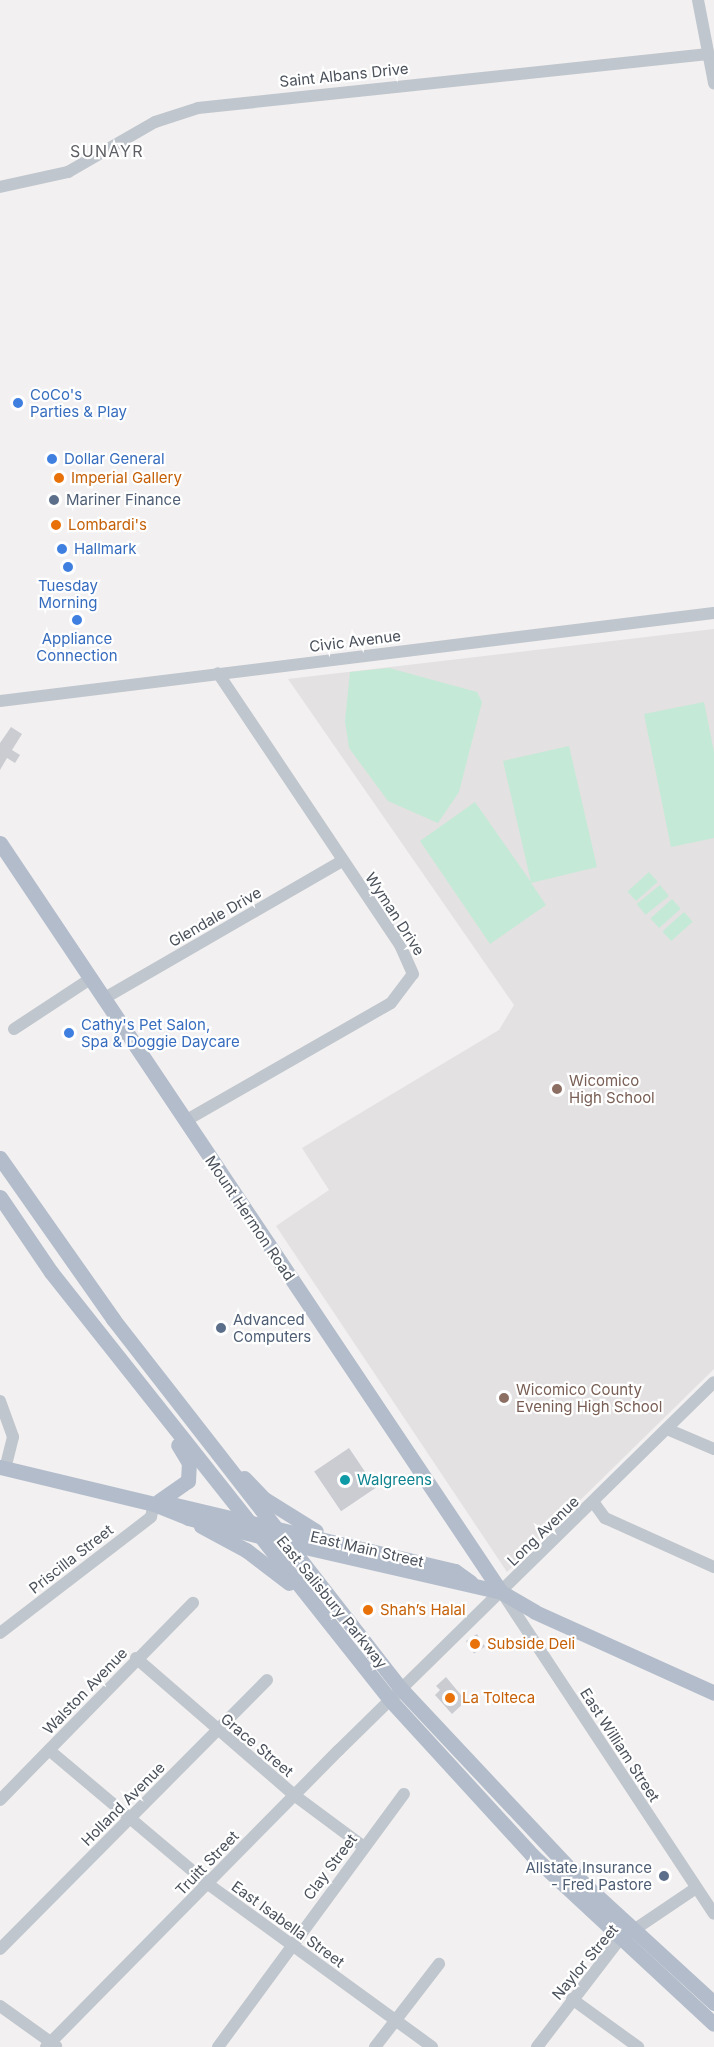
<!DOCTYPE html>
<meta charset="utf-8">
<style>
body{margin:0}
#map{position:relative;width:714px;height:2047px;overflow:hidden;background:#f2f0f0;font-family:Inter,sans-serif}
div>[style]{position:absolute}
.education>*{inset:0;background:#e3e1e1}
.green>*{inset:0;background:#c4ead7;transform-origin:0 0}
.building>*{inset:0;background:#cbccd2;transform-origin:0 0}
.minor>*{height:12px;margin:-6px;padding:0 6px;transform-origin:6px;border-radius:6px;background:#c0c6cd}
.major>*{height:15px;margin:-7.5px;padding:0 7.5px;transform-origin:7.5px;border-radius:7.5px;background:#b3bccb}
.dots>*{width:16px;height:16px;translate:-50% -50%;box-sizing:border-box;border:3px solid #fff;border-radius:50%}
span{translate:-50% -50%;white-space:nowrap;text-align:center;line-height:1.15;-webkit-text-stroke:4.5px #fff;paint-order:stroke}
.street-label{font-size:15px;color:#4a515b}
.shop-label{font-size:15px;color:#366cbe}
.left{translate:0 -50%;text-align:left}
.food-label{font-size:15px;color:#c56008}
.service-label{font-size:15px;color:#4e5e75}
.right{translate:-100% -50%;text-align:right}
.education-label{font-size:15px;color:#785e54}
.culture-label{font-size:15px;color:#0d838f}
.neighbourhood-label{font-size:16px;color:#5d5f64;letter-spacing:1.5px}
</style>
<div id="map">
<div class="education">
<i style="clip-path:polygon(714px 629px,714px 1369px,507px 1572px,276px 1226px,329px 1190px,302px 1148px,499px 1030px,514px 1005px,288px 679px)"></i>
</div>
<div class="green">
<i style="clip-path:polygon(389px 668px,477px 692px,482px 702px,459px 792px,438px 823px,388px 801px,349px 748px,345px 721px,350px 672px)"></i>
<i style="clip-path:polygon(704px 702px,714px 752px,714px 838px,671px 847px,644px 714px)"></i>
<i style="clip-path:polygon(569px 746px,597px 867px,531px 883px,546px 905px,490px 944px,420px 841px,475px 802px,531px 882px,503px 761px)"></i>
<i style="left:649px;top:872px;width:13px;height:29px;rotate:48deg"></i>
<i style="left:660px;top:885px;width:14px;height:30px;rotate:51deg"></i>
<i style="left:672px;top:899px;width:13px;height:29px;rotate:48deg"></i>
<i style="left:684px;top:912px;width:13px;height:29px;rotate:48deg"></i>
</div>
<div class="building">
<i style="clip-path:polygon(11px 727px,22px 734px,12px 750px,20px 755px,15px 763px,7px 758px,0 770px,0 743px)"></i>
<i style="left:349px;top:1448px;width:48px;height:42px;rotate:56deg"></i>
<i style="left:477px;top:1634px;width:15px;height:13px;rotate:58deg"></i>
<i style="clip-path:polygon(446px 1677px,466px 1701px,452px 1714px,435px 1695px,440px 1690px,436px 1686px)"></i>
</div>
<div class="minor">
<i style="left:698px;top:0;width:85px;rotate:79.1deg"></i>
<i style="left:0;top:187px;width:70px;rotate:-12.4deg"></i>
<i style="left:68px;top:172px;width:100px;rotate:-29.9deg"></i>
<i style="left:155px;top:122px;width:45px;rotate:-18deg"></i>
<i style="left:198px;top:108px;width:513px;rotate:-6.04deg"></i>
<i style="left:0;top:701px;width:719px;rotate:-7.03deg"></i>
<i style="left:103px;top:999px;width:276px;rotate:-30deg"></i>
<i style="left:14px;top:1029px;width:91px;rotate:-33.3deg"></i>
<i style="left:185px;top:1121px;width:237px;rotate:-29.8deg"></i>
<i style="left:391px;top:1003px;width:36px;rotate:-53deg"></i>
<i style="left:413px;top:974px;width:32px;rotate:-114deg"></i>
<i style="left:400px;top:945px;width:327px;rotate:-123.8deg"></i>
<i style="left:0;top:1401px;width:38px;rotate:70deg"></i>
<i style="left:13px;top:1437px;width:32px;rotate:104deg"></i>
<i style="left:667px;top:1429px;width:51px;rotate:23.1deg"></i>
<i style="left:594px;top:1503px;width:19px;rotate:54deg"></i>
<i style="left:605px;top:1518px;width:120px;rotate:24.2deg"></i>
<i style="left:503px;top:1594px;width:383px;rotate:56.6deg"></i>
<i style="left:0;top:1633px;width:190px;rotate:-37.5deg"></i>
<i style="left:151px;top:1517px;width:13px;rotate:-77deg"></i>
<i style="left:136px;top:1658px;width:209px;rotate:40.9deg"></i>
<i style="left:294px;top:1795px;width:87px;rotate:36.6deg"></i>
<i style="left:49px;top:1750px;width:208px;rotate:40.1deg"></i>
<i style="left:208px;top:1884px;width:277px;rotate:36deg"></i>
<i style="left:0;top:1800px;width:276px;rotate:-45.6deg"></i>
<i style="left:0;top:1949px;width:379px;rotate:-45.2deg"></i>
<i style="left:572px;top:1999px;width:82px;rotate:36deg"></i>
<i style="left:0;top:2006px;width:69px;rotate:35.5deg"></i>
<i style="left:46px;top:2047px;width:417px;rotate:-45.4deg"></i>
<i style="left:339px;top:1750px;width:525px;rotate:-44.46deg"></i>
<i style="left:218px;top:2047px;width:314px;rotate:-53.7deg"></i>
<i style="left:375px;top:2047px;width:105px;rotate:-52.4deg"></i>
<i style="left:537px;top:2047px;width:135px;rotate:-52.5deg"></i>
<i style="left:619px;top:1940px;width:93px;rotate:-34deg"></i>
</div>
<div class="major">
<i style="left:0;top:843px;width:901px;rotate:56.22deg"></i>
<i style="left:0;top:1158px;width:197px;rotate:54.9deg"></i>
<i style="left:113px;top:1319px;width:470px;rotate:52.1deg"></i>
<i style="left:402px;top:1690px;width:265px;rotate:46.8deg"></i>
<i style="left:583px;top:1883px;width:178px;rotate:42.5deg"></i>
<i style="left:0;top:1197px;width:91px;rotate:55.8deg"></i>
<i style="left:51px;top:1272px;width:547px;rotate:51.6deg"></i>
<i style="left:391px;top:1701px;width:209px;rotate:47.5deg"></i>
<i style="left:532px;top:1855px;width:248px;rotate:42.9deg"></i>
<i style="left:0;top:1467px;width:158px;rotate:13.5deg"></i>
<i style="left:154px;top:1504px;width:37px;rotate:22deg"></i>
<i style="left:188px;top:1518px;width:98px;rotate:14.2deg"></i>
<i style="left:283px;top:1542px;width:224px;rotate:12.9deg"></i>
<i style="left:501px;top:1592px;width:39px;rotate:30deg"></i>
<i style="left:535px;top:1612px;width:196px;rotate:24.3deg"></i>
<i style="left:244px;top:1478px;width:28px;rotate:46deg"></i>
<i style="left:263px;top:1498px;width:62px;rotate:31.9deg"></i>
<i style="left:159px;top:1501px;width:35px;rotate:-35deg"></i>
<i style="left:188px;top:1481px;width:18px;rotate:-87deg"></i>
<i style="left:189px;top:1463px;width:21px;rotate:-121deg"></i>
<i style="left:163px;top:1502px;width:300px;rotate:13.3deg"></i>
<i style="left:455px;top:1571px;width:19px;rotate:36deg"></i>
<i style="left:201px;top:1526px;width:51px;rotate:28.1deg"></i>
<i style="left:246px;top:1550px;width:54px;rotate:37.5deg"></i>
</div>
<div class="dots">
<i style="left:18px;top:403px;background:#3f7fe0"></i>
<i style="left:52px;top:459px;background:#3f7fe0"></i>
<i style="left:59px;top:478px;background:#e8710a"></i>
<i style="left:54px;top:500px;background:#5c6f8a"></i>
<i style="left:56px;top:525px;background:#e8710a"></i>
<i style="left:62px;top:549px;background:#3f7fe0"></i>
<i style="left:68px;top:567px;background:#3f7fe0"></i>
<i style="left:77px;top:620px;background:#3f7fe0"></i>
<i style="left:69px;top:1033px;background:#3f7fe0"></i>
<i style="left:557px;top:1089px;background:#8d6e63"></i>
<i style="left:221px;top:1328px;background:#5c6f8a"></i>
<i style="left:504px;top:1398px;background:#8d6e63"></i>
<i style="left:345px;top:1480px;background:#0f9aa8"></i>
<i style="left:368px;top:1610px;background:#e8710a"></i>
<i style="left:475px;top:1644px;background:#e8710a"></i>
<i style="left:450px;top:1698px;background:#e8710a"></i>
<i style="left:664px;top:1876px;background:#5c6f8a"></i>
</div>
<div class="street-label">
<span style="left:344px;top:75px;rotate:-6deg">Saint Albans Drive</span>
<span style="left:355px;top:641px;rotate:-7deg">Civic Avenue</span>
<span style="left:395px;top:914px;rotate:57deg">Wyman Drive</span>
<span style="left:215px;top:917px;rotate:-30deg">Glendale Drive</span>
<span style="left:250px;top:1218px;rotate:56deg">Mount Hermon Road</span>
<span style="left:543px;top:1531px;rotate:-44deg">Long Avenue</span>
<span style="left:367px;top:1549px;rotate:13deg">East Main Street</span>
<span style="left:71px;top:1559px;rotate:-38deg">Priscilla Street</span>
<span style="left:332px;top:1602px;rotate:51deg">East Salisbury Parkway</span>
<span style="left:85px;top:1691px;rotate:-46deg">Walston Avenue</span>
<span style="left:257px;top:1745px;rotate:40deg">Grace Street</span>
<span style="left:620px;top:1745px;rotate:57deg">East William Street</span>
<span style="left:123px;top:1804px;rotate:-45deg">Holland Avenue</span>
<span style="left:207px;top:1863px;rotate:-46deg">Truitt Street</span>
<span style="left:330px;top:1867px;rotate:-53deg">Clay Street</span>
<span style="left:288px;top:1924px;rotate:36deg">East Isabella Street</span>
<span style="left:585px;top:1962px;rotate:-50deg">Naylor Street</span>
</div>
<div class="shop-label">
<span class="left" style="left:30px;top:403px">CoCo's<br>Parties &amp; Play</span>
<span class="left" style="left:64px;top:459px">Dollar General</span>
<span class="left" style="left:74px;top:549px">Hallmark</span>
<span style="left:68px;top:594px">Tuesday<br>Morning</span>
<span style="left:77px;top:647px">Appliance<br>Connection</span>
<span class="left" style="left:81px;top:1033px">Cathy's Pet Salon,<br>Spa &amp; Doggie Daycare</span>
</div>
<div class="food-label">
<span class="left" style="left:71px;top:478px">Imperial Gallery</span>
<span class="left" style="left:68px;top:525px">Lombardi's</span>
<span class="left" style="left:380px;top:1610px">Shah’s Halal</span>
<span class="left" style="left:487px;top:1644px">Subside Deli</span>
<span class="left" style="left:462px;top:1698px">La Tolteca</span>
</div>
<div class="service-label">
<span class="left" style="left:66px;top:500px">Mariner Finance</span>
<span class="left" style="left:233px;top:1328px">Advanced<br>Computers</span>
<span class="right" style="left:652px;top:1876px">Allstate Insurance<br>- Fred Pastore</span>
</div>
<div class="education-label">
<span class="left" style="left:569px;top:1089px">Wicomico<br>High School</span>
<span class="left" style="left:516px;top:1398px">Wicomico County<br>Evening High School</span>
</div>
<div class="culture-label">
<span class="left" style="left:357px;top:1480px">Walgreens</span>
</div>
<div class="neighbourhood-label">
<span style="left:107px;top:151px">SUNAYR</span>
</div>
</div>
